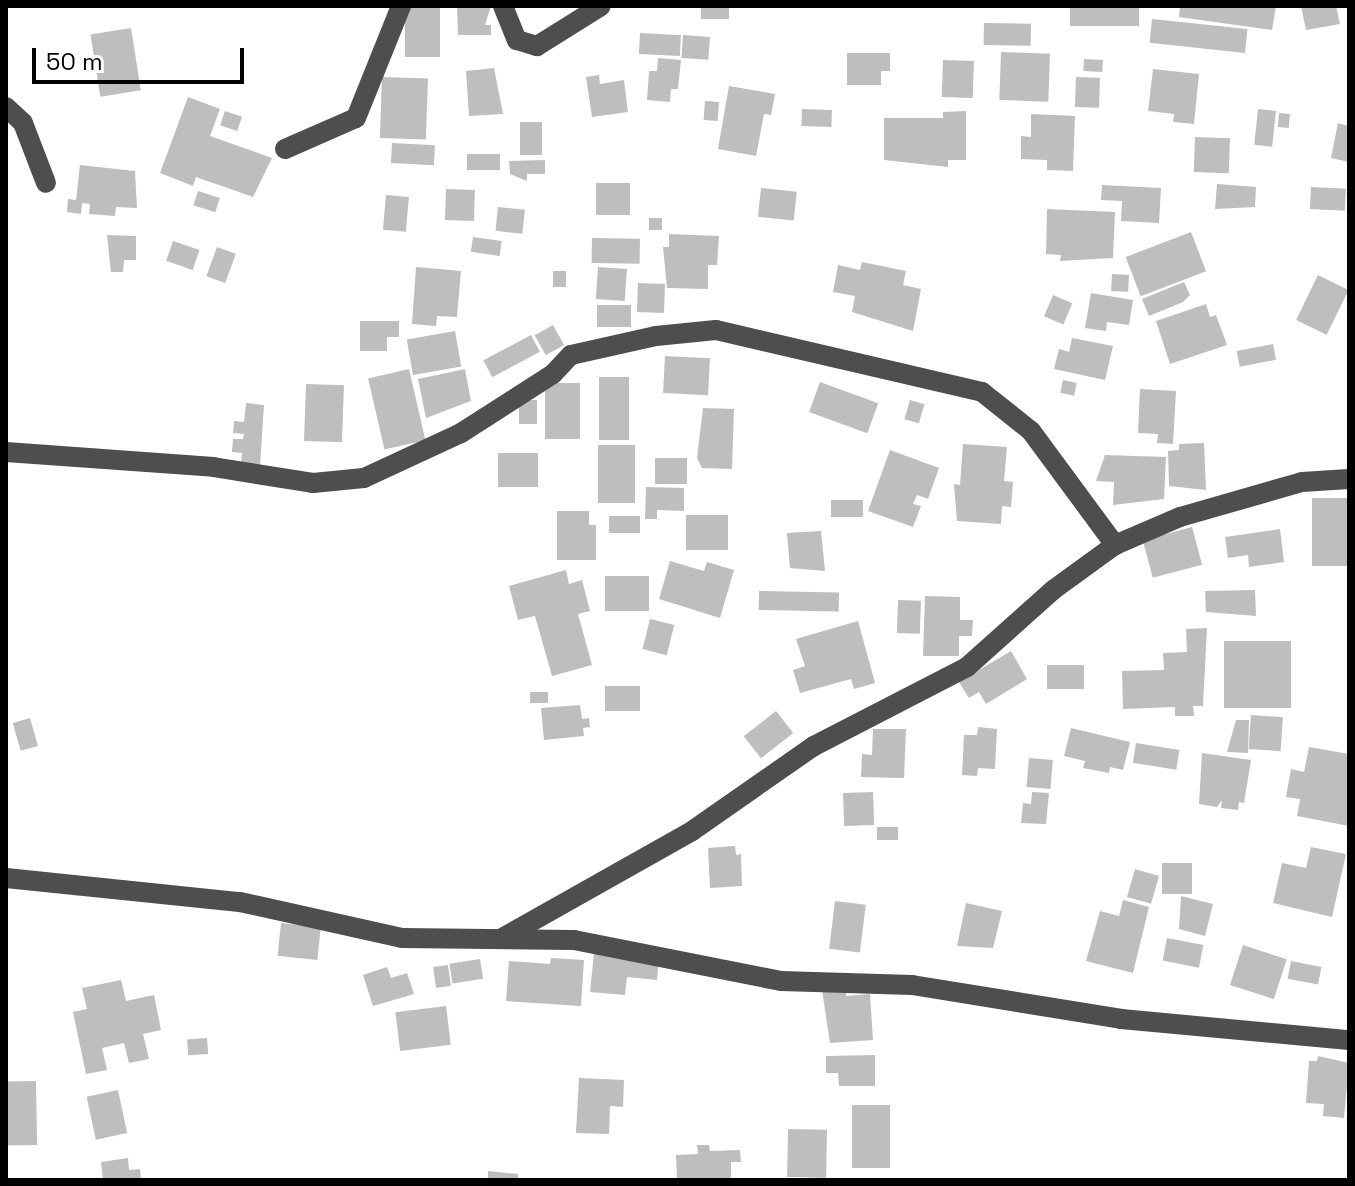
<!DOCTYPE html>
<style>
body{margin:0}
#map{position:relative;width:1355px;height:1186px;overflow:hidden;background:#fff;font-family:"Space Grotesk",sans-serif}
div>[style]{position:absolute}
.building>*{inset:0;background:#bebebe;transform-origin:0 0}
.minor>*{height:20px;margin:-10px;padding:0 10px;transform-origin:10px;border-radius:10px;background:#4e4e4e}
span{translate:-50% -50%;white-space:nowrap;text-align:center;line-height:1.15;-webkit-text-stroke:8px #fff;paint-order:stroke}
.frame{position:absolute;inset:0;border:8px solid #000;pointer-events:none}
.scale{position:absolute;left:32px;top:48px;width:212px;height:36px;box-sizing:border-box;border:4px solid #000;border-top:0;padding-left:10px;font-size:24px;line-height:28px;white-space:nowrap;color:#000;-webkit-text-stroke:6px #fff;paint-order:stroke}
</style>
<div id="map">
<div class="building">
<i style="left:405px;top:6px;width:35px;height:51px"></i>
<i style="clip-path:polygon(457px 6px,491px 6px,485px 25px,491px 25px,491px 35px,458px 35px)"></i>
<i style="left:701px;top:6px;width:28px;height:13px"></i>
<i style="left:1070px;top:6px;width:69px;height:20px"></i>
<i style="clip-path:polygon(1180px 6px,1276px 6px,1272px 30px,1179px 17px)"></i>
<i style="clip-path:polygon(1301px 6px,1336px 6px,1340px 24px,1306px 30px)"></i>
<i style="left:1152px;top:19px;width:96px;height:24px;rotate:6deg"></i>
<i style="left:984px;top:23px;width:47px;height:22px;rotate:1deg"></i>
<i style="left:131px;top:28px;width:63px;height:41px;rotate:81deg"></i>
<i style="left:640px;top:33px;width:41px;height:21px;rotate:3deg"></i>
<i style="left:683px;top:35px;width:27px;height:23px;rotate:4deg"></i>
<i style="left:1001px;top:52px;width:49px;height:48px;rotate:2deg"></i>
<i style="clip-path:polygon(847px 53px,890px 53px,890px 71px,881px 71px,881px 85px,847px 85px)"></i>
<i style="clip-path:polygon(658px 58px,681px 60px,678px 89px,671px 89px,670px 102px,647px 100px,649px 71px,657px 71px)"></i>
<i style="left:1084px;top:59px;width:19px;height:12px;rotate:3deg"></i>
<i style="left:943px;top:60px;width:31px;height:37px;rotate:2deg"></i>
<i style="clip-path:polygon(494px 68px,503px 114px,469px 116px,466px 71px)"></i>
<i style="clip-path:polygon(1153px 69px,1199px 74px,1194px 124px,1173px 122px,1174px 114px,1148px 111px)"></i>
<i style="clip-path:polygon(599px 75px,600px 84px,624px 80px,628px 112px,592px 117px,586px 77px)"></i>
<i style="left:382px;top:77px;width:46px;height:61px;rotate:2deg"></i>
<i style="left:1076px;top:77px;width:24px;height:30px;rotate:2deg"></i>
<i style="clip-path:polygon(729px 86px,775px 94px,771px 115px,764px 114px,756px 156px,718px 149px)"></i>
<i style="clip-path:polygon(188px 97px,220px 109px,210px 136px,272px 158px,253px 197px,196px 177px,193px 186px,160px 173px)"></i>
<i style="left:705px;top:101px;width:14px;height:19px;rotate:4deg"></i>
<i style="left:802px;top:109px;width:30px;height:17px;rotate:2deg"></i>
<i style="left:1258px;top:109px;width:18px;height:36px;rotate:6deg"></i>
<i style="left:225px;top:111px;width:18px;height:15px;rotate:19deg"></i>
<i style="clip-path:polygon(966px 111px,966px 160px,948px 160px,948px 167px,884px 160px,884px 118px,943px 118px,943px 112px)"></i>
<i style="left:1279px;top:113px;width:11px;height:14px;rotate:5deg"></i>
<i style="clip-path:polygon(1031px 114px,1075px 116px,1073px 171px,1047px 170px,1047px 160px,1021px 159px,1021px 136px,1031px 137px)"></i>
<i style="left:520px;top:122px;width:22px;height:33px"></i>
<i style="clip-path:polygon(1338px 123px,1349px 126px,1349px 162px,1331px 158px)"></i>
<i style="left:1195px;top:137px;width:35px;height:35px;rotate:2deg"></i>
<i style="left:392px;top:143px;width:43px;height:20px;rotate:3deg"></i>
<i style="left:500px;top:154px;width:16px;height:33px;rotate:90deg"></i>
<i style="clip-path:polygon(545px 160px,545px 174px,527px 174px,527px 181px,510px 174px,509px 161px)"></i>
<i style="clip-path:polygon(80px 165px,135px 171px,137px 208px,116px 207px,115px 216px,89px 214px,90px 204px,82px 203px,81px 214px,67px 212px,68px 199px,76px 200px)"></i>
<i style="left:596px;top:183px;width:34px;height:32px"></i>
<i style="clip-path:polygon(1217px 184px,1256px 187px,1255px 207px,1215px 209px)"></i>
<i style="clip-path:polygon(1102px 185px,1161px 188px,1159px 223px,1121px 221px,1122px 201px,1101px 200px)"></i>
<i style="left:1311px;top:187px;width:35px;height:22px;rotate:3deg"></i>
<i style="left:761px;top:188px;width:36px;height:29px;rotate:6deg"></i>
<i style="left:446px;top:189px;width:29px;height:31px;rotate:2deg"></i>
<i style="left:198px;top:191px;width:23px;height:15px;rotate:18deg"></i>
<i style="left:386px;top:195px;width:23px;height:35px;rotate:5deg"></i>
<i style="left:498px;top:207px;width:27px;height:24px;rotate:6deg"></i>
<i style="clip-path:polygon(1047px 209px,1115px 212px,1113px 258px,1060px 261px,1061px 255px,1046px 254px)"></i>
<i style="left:649px;top:218px;width:13px;height:12px"></i>
<i style="left:1191px;top:232px;width:42px;height:70px;rotate:69deg"></i>
<i style="clip-path:polygon(669px 234px,719px 236px,717px 265px,708px 265px,708px 289px,667px 288px,663px 247px,669px 247px)"></i>
<i style="clip-path:polygon(107px 235px,136px 236px,136px 260px,124px 260px,123px 272px,111px 272px)"></i>
<i style="left:473px;top:237px;width:29px;height:15px;rotate:8deg"></i>
<i style="left:592px;top:238px;width:48px;height:25px;rotate:1deg"></i>
<i style="left:173px;top:241px;width:28px;height:21px;rotate:19deg"></i>
<i style="left:217px;top:247px;width:20px;height:31px;rotate:20deg"></i>
<i style="clip-path:polygon(862px 262px,906px 271px,903px 285px,921px 289px,913px 331px,852px 312px,855px 296px,833px 292px,838px 265px,860px 270px)"></i>
<i style="clip-path:polygon(416px 267px,461px 271px,457px 317px,437px 316px,436px 326px,412px 324px)"></i>
<i style="left:598px;top:267px;width:29px;height:32px;rotate:4deg"></i>
<i style="left:553px;top:271px;width:13px;height:16px"></i>
<i style="left:1112px;top:274px;width:17px;height:17px;rotate:3deg"></i>
<i style="left:1318px;top:275px;width:34px;height:50px;rotate:26deg"></i>
<i style="clip-path:polygon(1184px 282px,1190px 295px,1183px 302px,1149px 316px,1142px 299px)"></i>
<i style="left:638px;top:283px;width:27px;height:29px;rotate:2deg"></i>
<i style="clip-path:polygon(1091px 293px,1133px 300px,1129px 325px,1107px 322px,1106px 331px,1085px 328px)"></i>
<i style="left:1053px;top:295px;width:21px;height:23px;rotate:23deg"></i>
<i style="clip-path:polygon(1206px 304px,1210px 317px,1216px 315px,1227px 345px,1170px 364px,1156px 321px)"></i>
<i style="left:597px;top:305px;width:34px;height:22px"></i>
<i style="clip-path:polygon(360px 321px,399px 321px,399px 337px,387px 337px,387px 351px,360px 351px)"></i>
<i style="left:553px;top:325px;width:23px;height:21px;rotate:61deg"></i>
<i style="left:455px;top:331px;width:36px;height:49px;rotate:80deg"></i>
<i style="left:531px;top:335px;width:19px;height:54px;rotate:62deg"></i>
<i style="clip-path:polygon(1072px 338px,1113px 346px,1105px 380px,1054px 369px,1059px 349px,1069px 352px)"></i>
<i style="left:1273px;top:344px;width:16px;height:37px;rotate:79deg"></i>
<i style="left:665px;top:356px;width:45px;height:37px;rotate:3deg"></i>
<i style="left:409px;top:369px;width:73px;height:42px;rotate:77deg"></i>
<i style="clip-path:polygon(465px 369px,471px 401px,426px 418px,418px 379px)"></i>
<i style="left:599px;top:377px;width:30px;height:63px"></i>
<i style="left:1063px;top:380px;width:14px;height:13px;rotate:12deg"></i>
<i style="left:820px;top:382px;width:62px;height:32px;rotate:20deg"></i>
<i style="left:545px;top:383px;width:35px;height:56px"></i>
<i style="left:306px;top:384px;width:38px;height:57px;rotate:2deg"></i>
<i style="clip-path:polygon(1140px 389px,1176px 391px,1173px 444px,1157px 443px,1158px 434px,1138px 433px)"></i>
<i style="left:519px;top:400px;width:18px;height:24px"></i>
<i style="left:910px;top:400px;width:15px;height:20px;rotate:16deg"></i>
<i style="clip-path:polygon(246px 403px,264px 405px,260px 466px,241px 464px,242px 453px,232px 452px,233px 439px,243px 439px,244px 434px,233px 433px,234px 421px,244px 422px)"></i>
<i style="clip-path:polygon(703px 408px,734px 409px,732px 469px,702px 468px,697px 458px)"></i>
<i style="clip-path:polygon(1204px 443px,1206px 490px,1169px 486px,1168px 451px,1179px 450px,1179px 444px)"></i>
<i style="clip-path:polygon(963px 444px,1007px 447px,1004px 481px,1013px 482px,1011px 507px,1002px 506px,1001px 524px,957px 521px,954px 484px,960px 485px)"></i>
<i style="left:598px;top:445px;width:37px;height:58px"></i>
<i style="clip-path:polygon(890px 450px,939px 468px,928px 499px,917px 495px,913px 504px,921px 506px,913px 527px,868px 511px)"></i>
<i style="left:498px;top:453px;width:40px;height:34px"></i>
<i style="clip-path:polygon(1105px 455px,1166px 457px,1164px 499px,1113px 505px,1114px 482px,1096px 481px)"></i>
<i style="left:655px;top:458px;width:32px;height:26px"></i>
<i style="clip-path:polygon(646px 487px,684px 488px,684px 511px,657px 510px,657px 519px,645px 519px)"></i>
<i style="left:1312px;top:498px;width:37px;height:68px"></i>
<i style="left:831px;top:500px;width:32px;height:17px"></i>
<i style="clip-path:polygon(557px 511px,589px 511px,589px 525px,596px 525px,596px 560px,557px 560px)"></i>
<i style="left:686px;top:515px;width:42px;height:35px"></i>
<i style="left:609px;top:516px;width:31px;height:17px"></i>
<i style="left:1192px;top:527px;width:39px;height:51px;rotate:75deg"></i>
<i style="clip-path:polygon(1280px 529px,1284px 562px,1249px 567px,1248px 555px,1228px 558px,1225px 537px)"></i>
<i style="clip-path:polygon(821px 531px,825px 571px,790px 568px,787px 533px)"></i>
<i style="clip-path:polygon(670px 561px,704px 571px,707px 562px,734px 570px,720px 618px,659px 599px)"></i>
<i style="clip-path:polygon(566px 570px,569px 584px,582px 580px,590px 611px,578px 614px,592px 665px,552px 676px,535px 616px,518px 620px,509px 586px)"></i>
<i style="left:605px;top:576px;width:44px;height:35px"></i>
<i style="clip-path:polygon(1255px 590px,1256px 616px,1206px 612px,1205px 591px)"></i>
<i style="left:759px;top:591px;width:80px;height:19px;rotate:1deg"></i>
<i style="clip-path:polygon(925px 596px,960px 597px,960px 620px,973px 620px,972px 636px,959px 636px,959px 656px,923px 656px)"></i>
<i style="left:898px;top:600px;width:23px;height:33px;rotate:2deg"></i>
<i style="left:650px;top:619px;width:25px;height:31px;rotate:14deg"></i>
<i style="clip-path:polygon(858px 621px,875px 683px,854px 689px,851px 679px,800px 693px,793px 670px,805px 666px,796px 639px)"></i>
<i style="clip-path:polygon(1207px 628px,1203px 706px,1193px 706px,1194px 716px,1175px 716px,1175px 707px,1123px 709px,1122px 671px,1164px 670px,1163px 653px,1187px 652px,1186px 629px)"></i>
<i style="left:1224px;top:641px;width:67px;height:67px"></i>
<i style="clip-path:polygon(1011px 651px,1027px 679px,986px 704px,979px 692px,969px 698px,959px 682px)"></i>
<i style="left:1047px;top:665px;width:37px;height:24px"></i>
<i style="left:605px;top:686px;width:35px;height:25px"></i>
<i style="left:530px;top:692px;width:18px;height:11px"></i>
<i style="clip-path:polygon(580px 705px,582px 719px,589px 718px,590px 727px,583px 728px,584px 736px,544px 740px,541px 708px)"></i>
<i style="left:776px;top:711px;width:28px;height:41px;rotate:52deg"></i>
<i style="left:1251px;top:715px;width:32px;height:34px;rotate:4deg"></i>
<i style="left:30px;top:718px;width:29px;height:18px;rotate:74deg"></i>
<i style="clip-path:polygon(1236px 720px,1249px 720px,1248px 753px,1227px 752px)"></i>
<i style="clip-path:polygon(978px 727px,997px 729px,995px 769px,978px 768px,977px 776px,962px 775px,964px 735px,977px 735px)"></i>
<i style="clip-path:polygon(1071px 728px,1130px 742px,1123px 770px,1110px 767px,1109px 773px,1083px 768px,1085px 761px,1064px 756px)"></i>
<i style="clip-path:polygon(873px 729px,906px 729px,904px 778px,861px 777px,862px 754px,872px 755px)"></i>
<i style="left:1136px;top:743px;width:44px;height:20px;rotate:9deg"></i>
<i style="clip-path:polygon(1309px 747px,1349px 754px,1349px 826px,1297px 816px,1300px 799px,1286px 797px,1291px 769px,1304px 772px)"></i>
<i style="clip-path:polygon(1202px 753px,1251px 760px,1244px 803px,1239px 802px,1238px 810px,1221px 808px,1222px 800px,1217px 807px,1199px 804px)"></i>
<i style="left:1029px;top:758px;width:24px;height:29px;rotate:5deg"></i>
<i style="left:873px;top:792px;width:33px;height:30px;rotate:88deg"></i>
<i style="clip-path:polygon(1032px 792px,1049px 793px,1046px 824px,1021px 823px,1023px 803px,1031px 804px)"></i>
<i style="left:877px;top:827px;width:21px;height:13px"></i>
<i style="clip-path:polygon(735px 846px,736px 855px,741px 854px,742px 886px,710px 888px,708px 848px)"></i>
<i style="clip-path:polygon(1311px 847px,1346px 854px,1332px 917px,1273px 903px,1282px 863px,1306px 868px)"></i>
<i style="left:1162px;top:863px;width:30px;height:31px"></i>
<i style="left:1135px;top:869px;width:25px;height:29px;rotate:16deg"></i>
<i style="clip-path:polygon(1181px 896px,1213px 904px,1205px 936px,1179px 929px)"></i>
<i style="clip-path:polygon(1123px 900px,1149px 907px,1133px 973px,1086px 961px,1100px 911px,1119px 916px)"></i>
<i style="left:835px;top:901px;width:31px;height:48px;rotate:7deg"></i>
<i style="clip-path:polygon(966px 903px,1002px 911px,993px 948px,957px 946px)"></i>
<i style="left:281px;top:923px;width:40px;height:33px;rotate:6deg"></i>
<i style="left:1167px;top:938px;width:37px;height:23px;rotate:11deg"></i>
<i style="left:1243px;top:945px;width:46px;height:42px;rotate:18deg"></i>
<i style="clip-path:polygon(594px 953px,659px 959px,657px 980px,627px 977px,625px 995px,590px 992px)"></i>
<i style="clip-path:polygon(551px 958px,584px 960px,581px 1006px,506px 1001px,509px 961px,550px 964px)"></i>
<i style="left:480px;top:959px;width:20px;height:31px;rotate:81deg"></i>
<i style="left:1291px;top:961px;width:31px;height:18px;rotate:11deg"></i>
<i style="left:448px;top:965px;width:21px;height:15px;rotate:82deg"></i>
<i style="clip-path:polygon(387px 967px,391px 978px,407px 973px,414px 994px,373px 1006px,363px 975px)"></i>
<i style="clip-path:polygon(121px 980px,126px 1001px,154px 995px,161px 1030px,143px 1034px,149px 1059px,129px 1063px,124px 1043px,102px 1048px,107px 1070px,86px 1074px,73px 1012px,87px 1009px,82px 988px)"></i>
<i style="clip-path:polygon(846px 989px,846px 996px,870px 994px,873px 1040px,830px 1043px,822px 990px)"></i>
<i style="left:446px;top:1006px;width:39px;height:51px;rotate:83deg"></i>
<i style="left:207px;top:1038px;width:16px;height:20px;rotate:86deg"></i>
<i style="clip-path:polygon(875px 1055px,875px 1086px,839px 1086px,838px 1073px,826px 1073px,826px 1056px)"></i>
<i style="clip-path:polygon(1318px 1056px,1349px 1063px,1344px 1118px,1323px 1116px,1324px 1104px,1306px 1103px,1309px 1061px,1317px 1061px)"></i>
<i style="clip-path:polygon(579px 1078px,624px 1080px,623px 1107px,610px 1106px,609px 1134px,576px 1133px)"></i>
<i style="left:36px;top:1081px;width:64px;height:30px;rotate:89deg"></i>
<i style="left:118px;top:1090px;width:44px;height:32px;rotate:78deg"></i>
<i style="left:852px;top:1105px;width:38px;height:63px"></i>
<i style="left:788px;top:1129px;width:39px;height:48px;rotate:1deg"></i>
<i style="clip-path:polygon(697px 1145px,709px 1145px,710px 1151px,740px 1150px,741px 1162px,731px 1162px,731px 1180px,677px 1180px,676px 1155px,698px 1154px)"></i>
<i style="clip-path:polygon(128px 1158px,129px 1170px,140px 1169px,141px 1180px,103px 1180px,101px 1162px)"></i>
<i style="clip-path:polygon(488px 1171px,518px 1174px,518px 1180px,488px 1180px)"></i>
</div>
<div class="minor">
<i style="left:503px;top:6px;width:37px;rotate:68deg"></i>
<i style="left:517px;top:40px;width:21px;rotate:17deg"></i>
<i style="left:537px;top:46px;width:75px;rotate:-32deg"></i>
<i style="left:6px;top:107px;width:23px;rotate:43deg"></i>
<i style="left:23px;top:123px;width:64px;rotate:69deg"></i>
<i style="left:285px;top:149px;width:77px;rotate:-23.6deg"></i>
<i style="left:356px;top:118px;width:121px;rotate:-68.1deg"></i>
<i style="left:6px;top:452px;width:208px;rotate:4.1deg"></i>
<i style="left:213px;top:467px;width:101px;rotate:9.1deg"></i>
<i style="left:313px;top:483px;width:51px;rotate:-5.6deg"></i>
<i style="left:364px;top:478px;width:107px;rotate:-24.9deg"></i>
<i style="left:461px;top:433px;width:109px;rotate:-32.7deg"></i>
<i style="left:553px;top:374px;width:26px;rotate:-47deg"></i>
<i style="left:571px;top:355px;width:87px;rotate:-12.6deg"></i>
<i style="left:656px;top:336px;width:60px;rotate:-5.7deg"></i>
<i style="left:716px;top:330px;width:273px;rotate:13.1deg"></i>
<i style="left:982px;top:392px;width:63px;rotate:38.5deg"></i>
<i style="left:1031px;top:431px;width:142px;rotate:53.6deg"></i>
<i style="left:6px;top:878px;width:235px;rotate:5.9deg"></i>
<i style="left:240px;top:902px;width:166px;rotate:12.5deg"></i>
<i style="left:402px;top:938px;width:172px;rotate:0.7deg"></i>
<i style="left:574px;top:940px;width:211px;rotate:11.2deg"></i>
<i style="left:781px;top:981px;width:131px;rotate:1.7deg"></i>
<i style="left:912px;top:985px;width:212px;rotate:9.2deg"></i>
<i style="left:1121px;top:1019px;width:229px;rotate:5.3deg"></i>
<i style="left:504px;top:937px;width:216px;rotate:-29.4deg"></i>
<i style="left:692px;top:831px;width:149px;rotate:-34.9deg"></i>
<i style="left:814px;top:746px;width:172px;rotate:-27.3deg"></i>
<i style="left:967px;top:667px;width:115px;rotate:-41.8deg"></i>
<i style="left:1053px;top:590px;width:77px;rotate:-36deg"></i>
<i style="left:1115px;top:545px;width:71px;rotate:-23.3deg"></i>
<i style="left:1180px;top:517px;width:127px;rotate:-16deg"></i>
<i style="left:1302px;top:482px;width:47px;rotate:-3.7deg"></i>
</div>
<div class="frame"></div>
<div class="scale">50 m</div>
</div>
